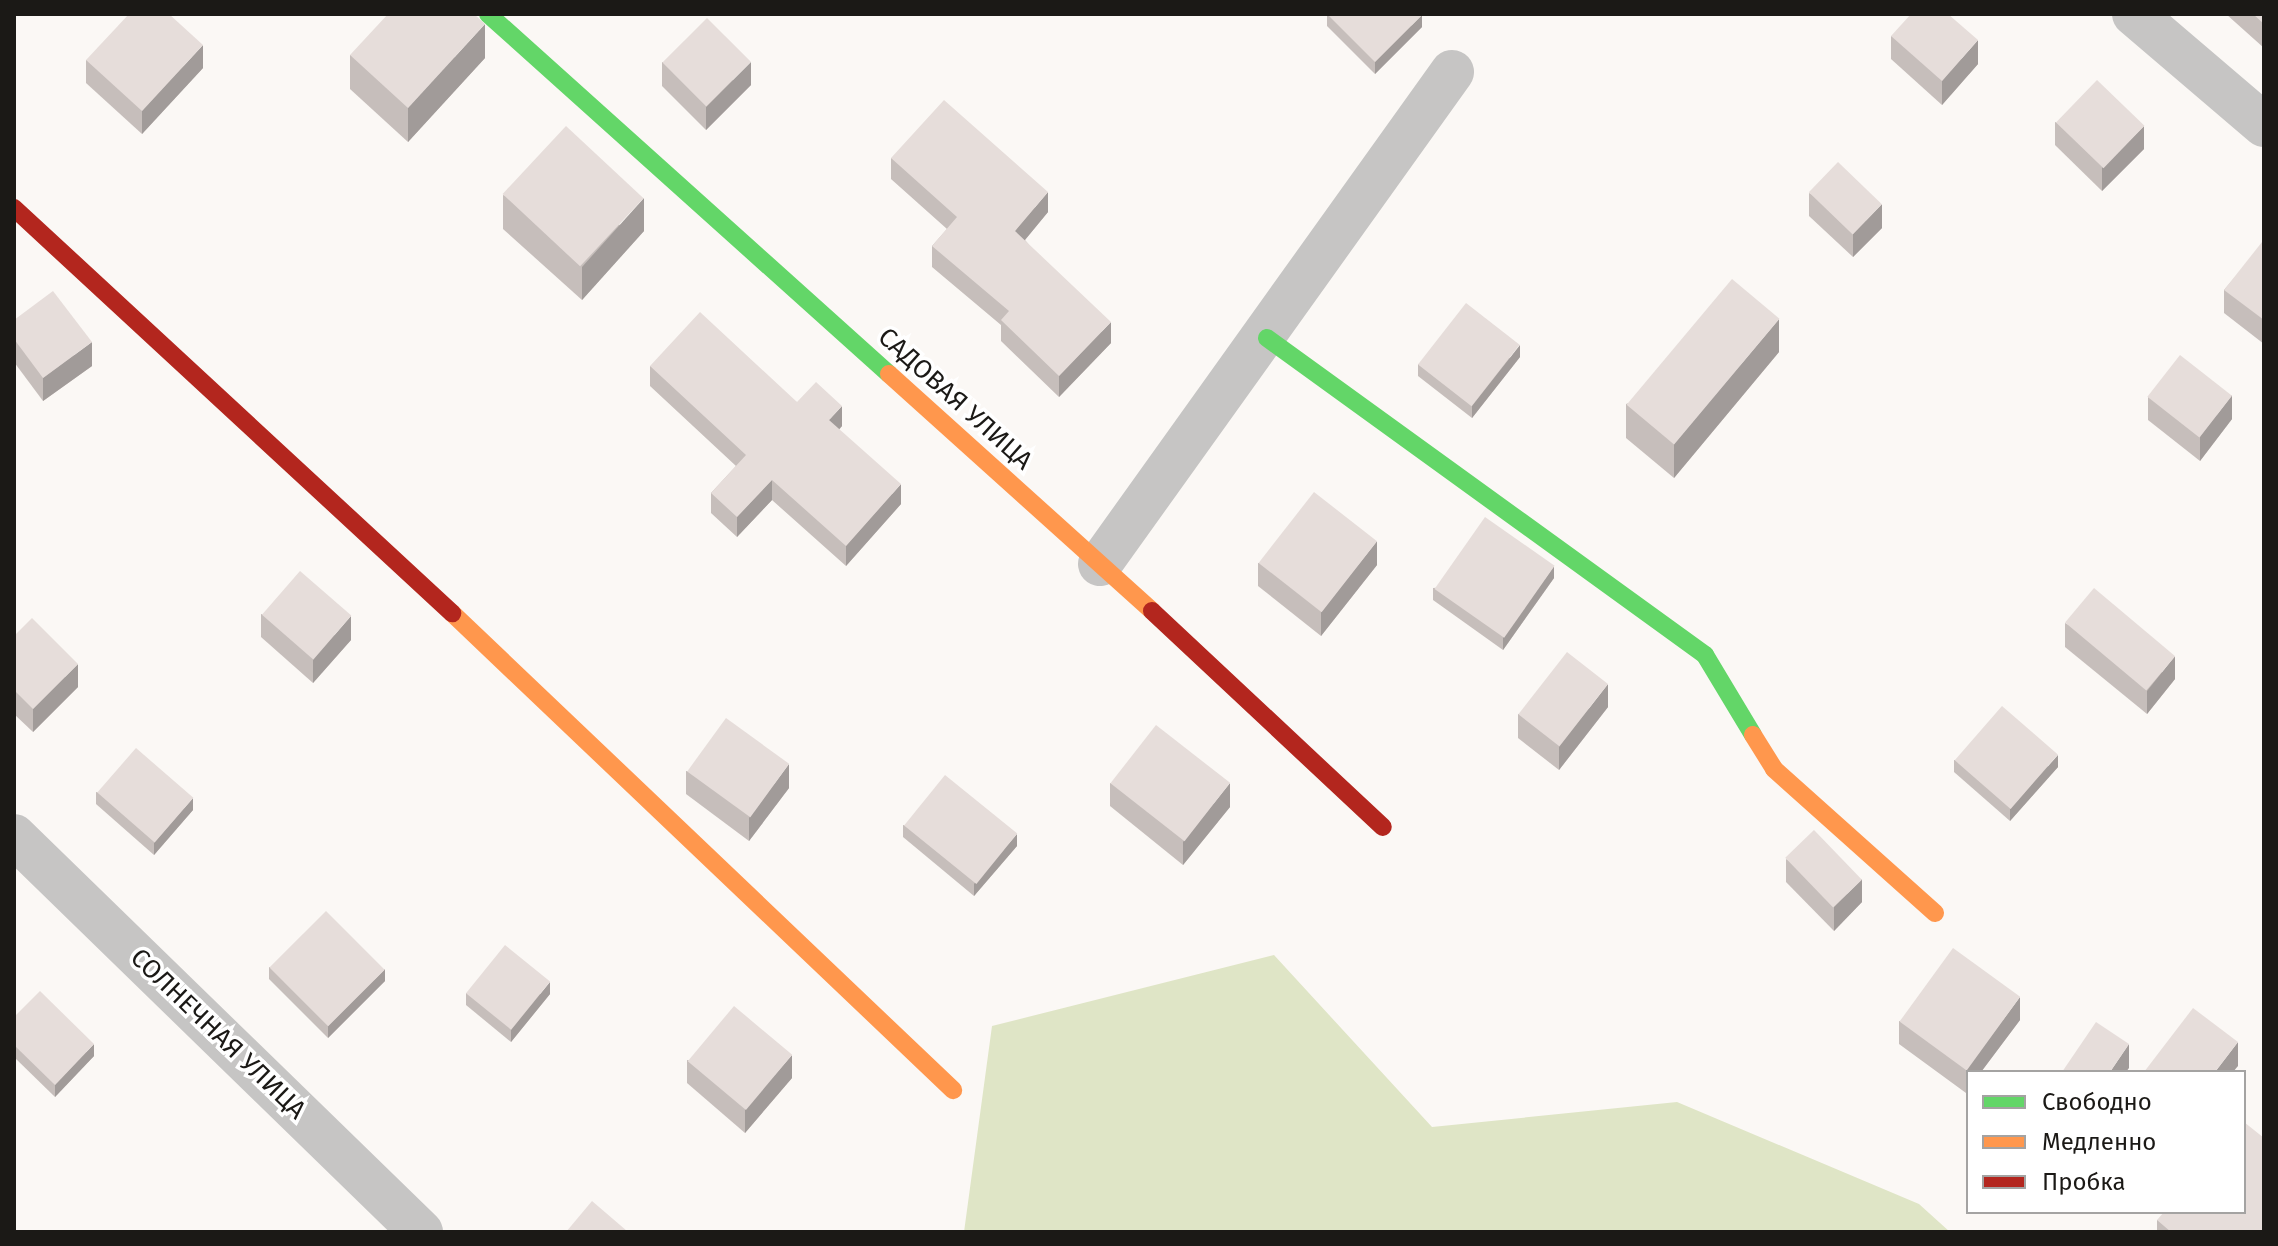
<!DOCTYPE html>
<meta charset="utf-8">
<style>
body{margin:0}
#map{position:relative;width:2278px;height:1246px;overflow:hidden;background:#fbf8f5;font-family:"Fira Sans",sans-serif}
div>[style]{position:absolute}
.green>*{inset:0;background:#dfe5c6}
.street>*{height:44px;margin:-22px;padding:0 22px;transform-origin:22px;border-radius:22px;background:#c6c5c4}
.fast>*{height:18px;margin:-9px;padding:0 9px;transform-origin:9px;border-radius:9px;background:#63d668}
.slow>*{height:18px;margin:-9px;padding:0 9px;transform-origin:9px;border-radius:9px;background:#ff974d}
.jam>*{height:18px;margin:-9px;padding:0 9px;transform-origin:9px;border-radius:9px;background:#b3261e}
.wall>*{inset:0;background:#c6bebb}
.shaded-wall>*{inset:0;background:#a19b99}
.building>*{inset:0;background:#e6ddda;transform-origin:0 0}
span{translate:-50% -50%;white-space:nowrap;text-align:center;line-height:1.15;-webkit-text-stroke:7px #fff;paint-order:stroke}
.street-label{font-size:26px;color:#1b1916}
.frame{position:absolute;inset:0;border:16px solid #1b1916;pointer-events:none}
.legend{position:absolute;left:1966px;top:1070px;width:280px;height:144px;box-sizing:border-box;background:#fff;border:2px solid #a4a3a2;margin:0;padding:10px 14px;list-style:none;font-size:24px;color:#1b1916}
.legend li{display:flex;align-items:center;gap:16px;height:40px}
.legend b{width:40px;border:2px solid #a4a3a2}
</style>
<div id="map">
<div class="green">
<i style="clip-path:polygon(1274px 955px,1432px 1127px,1677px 1102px,1919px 1204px,1950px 1232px,964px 1232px,992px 1026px)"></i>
</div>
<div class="street">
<i style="left:2134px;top:14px;width:171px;rotate:40.5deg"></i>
<i style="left:1100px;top:564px;width:605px;rotate:-54.42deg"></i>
<i style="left:14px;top:836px;width:568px;rotate:44.22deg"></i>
</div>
<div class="fast">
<i style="left:488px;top:14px;width:539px;rotate:41.92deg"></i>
<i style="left:1267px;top:338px;width:541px;rotate:35.89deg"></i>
<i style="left:1705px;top:655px;width:93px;rotate:59deg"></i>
</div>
<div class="slow">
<i style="left:889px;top:374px;width:354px;rotate:42deg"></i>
<i style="left:452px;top:613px;width:692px;rotate:43.59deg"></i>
<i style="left:1753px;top:735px;width:40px;rotate:58deg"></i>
<i style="left:1774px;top:769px;width:216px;rotate:41.8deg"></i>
</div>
<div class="jam">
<i style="left:14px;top:208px;width:597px;rotate:42.76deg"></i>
<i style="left:1152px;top:611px;width:316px;rotate:43.1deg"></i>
</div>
<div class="wall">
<i style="clip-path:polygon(1327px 14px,1422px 27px,1375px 74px,1327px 26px)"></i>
<i style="clip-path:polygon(2226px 14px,2264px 14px,2264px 48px)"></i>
<i style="clip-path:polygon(1891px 36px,1978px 64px,1942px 105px,1891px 59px)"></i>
<i style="clip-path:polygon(350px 55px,485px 58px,408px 142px,350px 89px)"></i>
<i style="clip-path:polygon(86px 60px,203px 68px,142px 134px,86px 83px)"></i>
<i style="clip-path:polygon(662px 62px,751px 85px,706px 130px,662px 86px)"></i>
<i style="clip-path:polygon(2055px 122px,2144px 149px,2102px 191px,2055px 145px)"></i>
<i style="clip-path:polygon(891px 158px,1048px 212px,1025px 240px,1111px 343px,1059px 397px,1001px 341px,1001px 325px,932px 267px,932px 246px,947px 229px,891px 179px)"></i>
<i style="clip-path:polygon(1809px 193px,1882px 228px,1853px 257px,1809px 216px)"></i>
<i style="clip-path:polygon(503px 195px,644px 231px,582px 300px,503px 229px)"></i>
<i style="clip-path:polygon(2264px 243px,2264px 344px,2224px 313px,2224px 290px)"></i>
<i style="clip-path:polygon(14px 320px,92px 366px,43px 401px,14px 362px)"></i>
<i style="clip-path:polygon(1779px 352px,1674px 478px,1626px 438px,1626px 404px)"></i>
<i style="clip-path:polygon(1520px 357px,1472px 418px,1418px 376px,1418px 364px)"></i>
<i style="clip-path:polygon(650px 366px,797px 402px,842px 426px,839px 430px,901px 504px,846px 566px,772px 500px,737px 537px,711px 513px,711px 493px,736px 466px,650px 386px)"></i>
<i style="clip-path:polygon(2148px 397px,2232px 419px,2200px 461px,2148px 420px)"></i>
<i style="clip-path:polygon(1258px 563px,1377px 565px,1321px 636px,1258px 586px)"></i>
<i style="clip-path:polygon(1554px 578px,1503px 650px,1433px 600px,1433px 588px)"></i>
<i style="clip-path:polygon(261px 614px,351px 640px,313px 683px,261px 637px)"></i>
<i style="clip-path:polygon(2065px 623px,2175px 679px,2147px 714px,2065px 647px)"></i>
<i style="clip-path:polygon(14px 636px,78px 687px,33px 732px,14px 714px)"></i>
<i style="clip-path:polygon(1608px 707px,1559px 770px,1518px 738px,1518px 714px)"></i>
<i style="clip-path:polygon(1954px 760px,2058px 767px,2010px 821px,1954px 772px)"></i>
<i style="clip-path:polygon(686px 771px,789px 788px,749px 841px,686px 794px)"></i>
<i style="clip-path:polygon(1110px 783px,1230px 807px,1183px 865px,1110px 806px)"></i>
<i style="clip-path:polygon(96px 792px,193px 810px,154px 855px,96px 804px)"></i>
<i style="clip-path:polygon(903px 825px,1017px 846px,974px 896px,903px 837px)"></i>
<i style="clip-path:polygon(1786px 859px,1862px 902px,1834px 931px,1786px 882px)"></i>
<i style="clip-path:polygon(269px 967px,385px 981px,328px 1038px,269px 979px)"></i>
<i style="clip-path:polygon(466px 993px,550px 994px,511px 1042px,466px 1005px)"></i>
<i style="clip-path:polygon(14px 1017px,94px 1056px,55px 1097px,14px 1057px)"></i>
<i style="clip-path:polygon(2020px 1020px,1981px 1072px,1968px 1072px,1966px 1093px,1899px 1044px,1899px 1021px)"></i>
<i style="clip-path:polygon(687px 1060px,792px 1078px,745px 1133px,687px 1083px)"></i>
<i style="clip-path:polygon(2157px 1220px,2264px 1232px,2157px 1232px)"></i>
</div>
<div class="shaded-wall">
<i style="clip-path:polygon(1422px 15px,1422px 27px,1375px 74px,1375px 62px)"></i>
<i style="clip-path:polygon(485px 24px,485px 58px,408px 142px,408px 108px)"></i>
<i style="clip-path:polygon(1978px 40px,1978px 64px,1942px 105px,1942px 81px)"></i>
<i style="clip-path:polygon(203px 45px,203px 68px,142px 134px,142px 111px)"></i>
<i style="clip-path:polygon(751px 62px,751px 85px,706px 130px,706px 107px)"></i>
<i style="clip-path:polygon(2144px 126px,2144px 149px,2102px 191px,2102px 168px)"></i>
<i style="clip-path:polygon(1048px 192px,1048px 212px,1015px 252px,1015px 231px)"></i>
<i style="clip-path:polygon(644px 198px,644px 231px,582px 300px,582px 267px)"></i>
<i style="clip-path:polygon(1882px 204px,1882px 228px,1853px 257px,1853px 234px)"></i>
<i style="clip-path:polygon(1779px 319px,1779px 352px,1674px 478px,1674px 444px)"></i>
<i style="clip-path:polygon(1111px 322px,1111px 343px,1059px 397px,1059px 376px)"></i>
<i style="clip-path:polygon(92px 342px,92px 366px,43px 401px,43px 378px)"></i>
<i style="clip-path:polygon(1520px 345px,1520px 357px,1472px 418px,1472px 406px)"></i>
<i style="clip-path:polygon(2232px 395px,2232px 419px,2200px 461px,2200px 437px)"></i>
<i style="clip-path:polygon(842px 406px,842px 426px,829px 440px,829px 420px)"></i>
<i style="clip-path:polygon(772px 480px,772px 500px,737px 537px,737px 517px)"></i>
<i style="clip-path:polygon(901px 484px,901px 504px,846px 566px,846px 546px)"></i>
<i style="clip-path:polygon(1377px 541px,1377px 565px,1321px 636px,1321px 612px)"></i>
<i style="clip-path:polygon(1554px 566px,1554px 578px,1503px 650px,1503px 638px)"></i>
<i style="clip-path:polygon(351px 616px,351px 640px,313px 683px,313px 660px)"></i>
<i style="clip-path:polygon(2175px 656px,2175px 679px,2147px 714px,2147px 691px)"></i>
<i style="clip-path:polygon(78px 664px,78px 687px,33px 732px,33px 709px)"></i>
<i style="clip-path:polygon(1608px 684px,1608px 707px,1559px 770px,1559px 747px)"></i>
<i style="clip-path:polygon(2058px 755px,2058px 767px,2010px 821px,2010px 809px)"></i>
<i style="clip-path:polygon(789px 764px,789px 788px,749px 841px,749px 818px)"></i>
<i style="clip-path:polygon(1230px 783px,1230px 807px,1183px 865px,1183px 842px)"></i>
<i style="clip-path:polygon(193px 798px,193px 810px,154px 855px,154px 843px)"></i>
<i style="clip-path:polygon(1017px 834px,1017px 846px,974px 896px,974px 884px)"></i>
<i style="clip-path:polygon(1862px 879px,1862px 902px,1834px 931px,1834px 907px)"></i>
<i style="clip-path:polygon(385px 969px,385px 981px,328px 1038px,328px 1026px)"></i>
<i style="clip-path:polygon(550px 982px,550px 994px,511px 1042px,511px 1030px)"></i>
<i style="clip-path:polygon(2020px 997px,2020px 1020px,1981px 1072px,1968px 1072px,1968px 1090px,1966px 1093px,1966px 1070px)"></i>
<i style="clip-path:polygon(2238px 1042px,2238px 1066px,2233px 1072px,2215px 1072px)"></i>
<i style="clip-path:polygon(94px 1044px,94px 1056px,55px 1097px,55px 1085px)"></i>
<i style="clip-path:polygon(2129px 1044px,2129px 1068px,2126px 1072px,2110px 1072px)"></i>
<i style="clip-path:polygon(792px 1055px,792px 1078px,745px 1133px,745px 1109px)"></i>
</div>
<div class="building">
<i style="clip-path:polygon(129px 14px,169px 14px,203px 45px,142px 111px,86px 60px)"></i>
<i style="clip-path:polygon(388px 14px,474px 14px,485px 24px,408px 108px,350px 55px)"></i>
<i style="clip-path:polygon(1327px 14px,1421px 14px,1422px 15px,1375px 62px)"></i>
<i style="clip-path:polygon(1911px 14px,1948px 14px,1978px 40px,1942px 81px,1891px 36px)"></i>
<i style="clip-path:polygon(2253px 14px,2264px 14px,2264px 24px)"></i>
<i style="left:707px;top:18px;width:62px;height:63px;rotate:45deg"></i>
<i style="left:2097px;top:80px;width:66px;height:59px;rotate:44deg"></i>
<i style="clip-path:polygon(944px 100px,1048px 192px,1015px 231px,1111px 322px,1059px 376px,1001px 320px,1009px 311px,932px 246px,957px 217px,891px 158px)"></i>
<i style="left:566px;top:126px;width:106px;height:93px;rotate:43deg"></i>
<i style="left:1838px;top:162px;width:61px;height:42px;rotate:44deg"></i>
<i style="clip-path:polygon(2262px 242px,2264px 243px,2264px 320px,2224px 290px)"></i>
<i style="left:1732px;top:279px;width:62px;height:164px;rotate:40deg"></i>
<i style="clip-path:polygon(53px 291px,92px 342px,43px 378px,14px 339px,14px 320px)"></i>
<i style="left:1466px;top:303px;width:68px;height:78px;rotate:38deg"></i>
<i style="clip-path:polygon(700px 312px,797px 402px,816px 382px,842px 406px,829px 420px,901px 484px,846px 546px,772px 480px,737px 517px,711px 493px,746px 455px,650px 366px)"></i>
<i style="left:2180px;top:355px;width:66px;height:53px;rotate:38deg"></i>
<i style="left:1314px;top:492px;width:80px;height:90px;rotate:38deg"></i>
<i style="left:1485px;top:517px;width:85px;height:88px;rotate:35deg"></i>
<i style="left:300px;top:571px;width:68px;height:58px;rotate:41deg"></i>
<i style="left:2094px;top:588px;width:106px;height:45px;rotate:40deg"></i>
<i style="clip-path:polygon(32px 618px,78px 664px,33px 709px,14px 690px,14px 636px)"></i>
<i style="left:1567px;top:652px;width:52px;height:79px;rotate:38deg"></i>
<i style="left:2002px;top:706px;width:74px;height:72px;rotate:41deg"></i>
<i style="left:726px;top:718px;width:78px;height:66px;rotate:36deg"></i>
<i style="left:1156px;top:725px;width:94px;height:74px;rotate:38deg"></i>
<i style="left:136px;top:748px;width:76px;height:59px;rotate:41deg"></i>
<i style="left:945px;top:775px;width:93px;height:65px;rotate:39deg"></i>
<i style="left:1814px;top:830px;width:69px;height:40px;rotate:46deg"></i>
<i style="left:326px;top:911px;width:83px;height:80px;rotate:45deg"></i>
<i style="left:505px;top:945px;width:58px;height:62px;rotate:39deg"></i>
<i style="left:1953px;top:948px;width:83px;height:91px;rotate:36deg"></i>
<i style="clip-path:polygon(40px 991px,94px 1044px,55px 1085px,14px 1045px,14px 1017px)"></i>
<i style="left:734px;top:1006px;width:76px;height:72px;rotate:40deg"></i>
<i style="clip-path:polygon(2193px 1008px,2238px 1042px,2215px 1072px,2144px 1072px)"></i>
<i style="clip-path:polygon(2096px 1022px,2129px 1044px,2110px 1072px,2062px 1072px)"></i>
<i style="clip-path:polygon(2244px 1122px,2264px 1138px,2264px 1232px,2171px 1232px,2157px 1220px,2164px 1212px,2244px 1212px)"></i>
<i style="clip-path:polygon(592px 1201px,627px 1231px,626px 1232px,566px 1232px)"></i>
</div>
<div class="street-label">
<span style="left:955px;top:399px;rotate:42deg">САДОВАЯ УЛИЦА</span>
<span style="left:218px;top:1034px;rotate:44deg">СОЛНЕЧНАЯ УЛИЦА</span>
</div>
<div class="frame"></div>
<ul class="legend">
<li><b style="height:10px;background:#63d668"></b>Свободно</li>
<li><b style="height:10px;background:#ff974d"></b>Медленно</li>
<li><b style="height:10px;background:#b3261e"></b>Пробка</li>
</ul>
</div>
